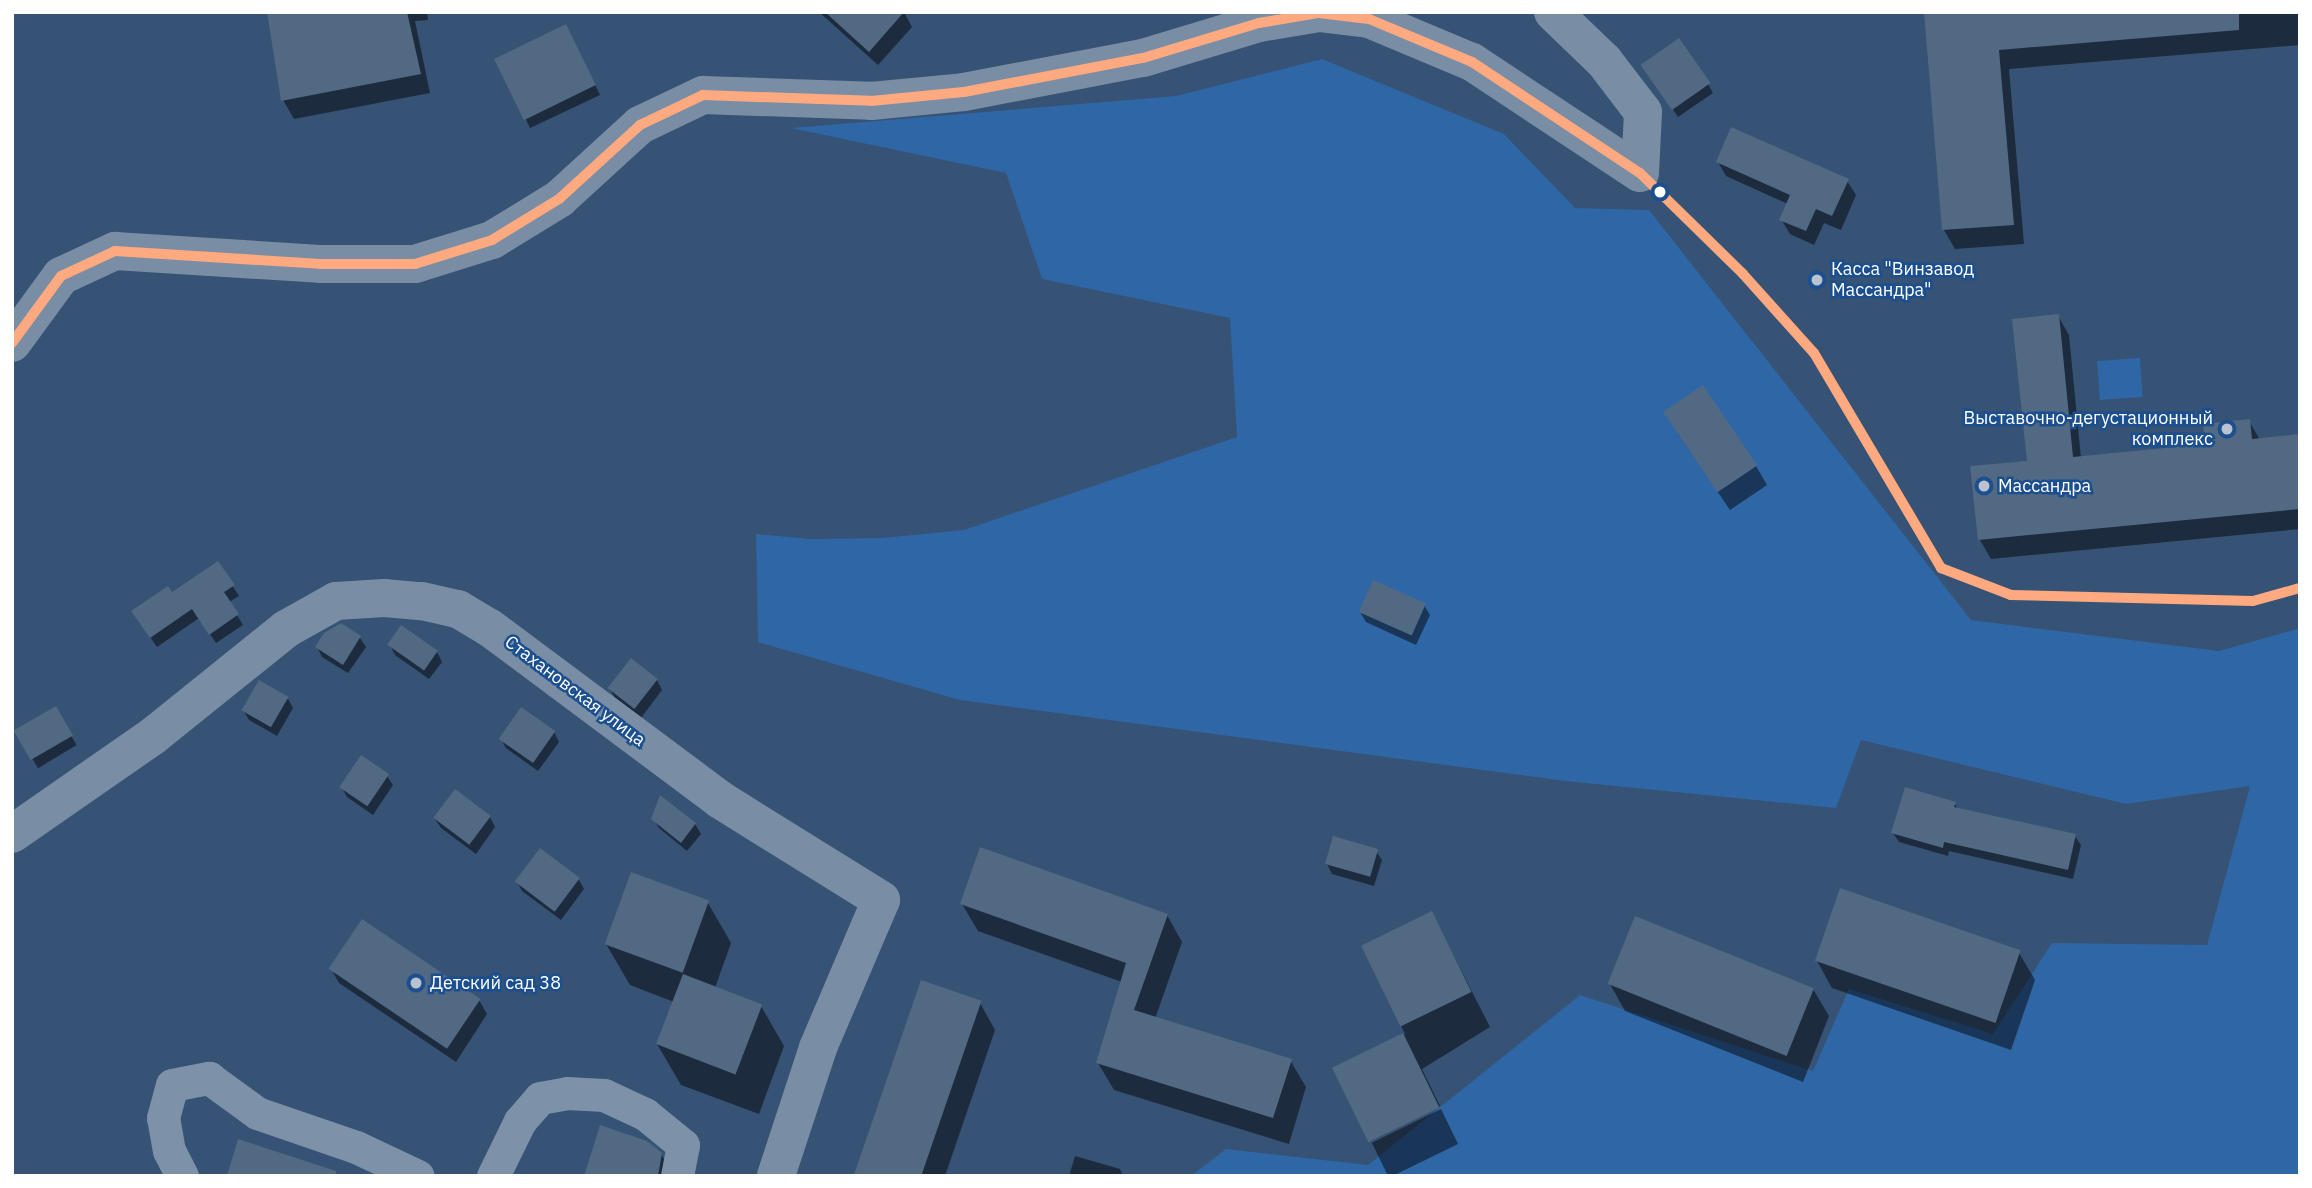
<!DOCTYPE html>
<meta charset="utf-8">
<style>
body{margin:0}
#map{position:relative;width:2312px;height:1188px;overflow:hidden;background:#365274;font-family:"IBM Plex Sans",sans-serif}
div>[style]{position:absolute}
.green>*{inset:0;background:#2f66a5;transform-origin:0 0}
.shadow>*{inset:0;background:#0007;transform-origin:0 0}
.building>*{inset:0;background:#526984;transform-origin:0 0}
.street>*{height:33px;margin:-16.5px;padding:0 16.5px;transform-origin:16.5px;border-radius:16.5px;background:#7d92a8}
.secondary>*{height:38px;margin:-19px;padding:0 19px;transform-origin:19px;border-radius:19px;background:#798da4}
.bus-1>*{height:10px;margin:-5px;padding:0 5px;transform-origin:5px;border-radius:5px;background:#ffa980}
.dots>*{width:19px;height:19px;translate:-50% -50%;box-sizing:border-box;border:4px solid #1b4f8f;border-radius:50%}
span{translate:-50% -50%;white-space:nowrap;text-align:center;line-height:1.15;-webkit-text-stroke:5px #1b4f8f;paint-order:stroke}
.poi-label{font-size:18px;color:#fff}
.left{translate:0 -50%;text-align:left}
.right{translate:-100% -50%;text-align:right}
.street-label{font-size:18px;color:#fff}
.frame{position:absolute;inset:0;border:14px solid #fff;pointer-events:none}
</style>
<div id="map">
<div class="green">
<i style="clip-path:polygon(1322px 59px,1504px 134px,1575px 208px,1649px 210px,1971px 620px,2219px 651px,2300px 628px,2300px 1176px,1191px 1176px,1226px 1149px,1368px 1165px,1580px 995px,1813px 1071px,1849px 989px,1993px 1034px,2052px 943px,2207px 945px,2250px 786px,2126px 804px,1861px 740px,1836px 808px,1565px 781px,960px 700px,758px 642px,756px 534px,811px 539px,882px 538px,964px 530px,1237px 437px,1230px 318px,1042px 279px,1006px 173px,791px 128px,1176px 96px)"></i>
<i style="left:2140px;top:358px;width:39px;height:43px;rotate:86deg"></i>
</div>
<div class="shadow">
<i style="clip-path:polygon(269px 12px,427px 12px,428px 20px,415px 21px,430px 93px,294px 119px,283px 100px)"></i>
<i style="clip-path:polygon(819px 12px,904px 12px,912px 27px,878px 65px)"></i>
<i style="clip-path:polygon(1926px 12px,2300px 12px,2300px 45px,2009px 69px,2024px 244px,1955px 249px,1944px 230px)"></i>
<i style="clip-path:polygon(571px 35px,600px 95px,530px 128px,497px 59px)"></i>
<i style="clip-path:polygon(1649px 74px,1708px 84px,1713px 93px,1678px 117px)"></i>
<i style="clip-path:polygon(1718px 162px,1847px 181px,1856px 195px,1841px 230px,1824px 223px,1814px 245px,1790px 234px,1781px 219px,1788px 204px,1726px 176px)"></i>
<i style="clip-path:polygon(2058px 316px,2069px 335px,2081px 458px,2207px 446px,2249px 421px,2260px 440px,2300px 436px,2300px 529px,1991px 559px,1980px 540px,1972px 468px,2028px 462px)"></i>
<i style="clip-path:polygon(1677px 432px,1756px 466px,1767px 485px,1730px 510px)"></i>
<i style="clip-path:polygon(218px 563px,239px 596px,229px 602px,243px 625px,216px 643px,199px 618px,157px 647px,139px 621px)"></i>
<i style="clip-path:polygon(1424px 605px,1430px 615px,1416px 645px,1366px 622px,1360px 612px)"></i>
<i style="clip-path:polygon(360px 638px,366px 647px,348px 673px,322px 657px,317px 647px)"></i>
<i style="clip-path:polygon(390px 645px,437px 652px,442px 662px,429px 679px,395px 655px)"></i>
<i style="clip-path:polygon(657px 680px,662px 690px,641px 718px,615px 698px,610px 689px)"></i>
<i style="clip-path:polygon(288px 699px,293px 708px,277px 736px,249px 720px,244px 711px)"></i>
<i style="left:55px;top:709px;width:42px;height:45px;rotate:59deg"></i>
<i style="clip-path:polygon(554px 732px,559px 742px,538px 771px,506px 748px,501px 739px)"></i>
<i style="clip-path:polygon(387px 776px,393px 785px,373px 815px,347px 797px,342px 788px)"></i>
<i style="clip-path:polygon(661px 798px,695px 824px,701px 834px,687px 851px,659px 828px,653px 818px)"></i>
<i style="clip-path:polygon(1955px 804px,1958px 810px,2075px 836px,2081px 845px,2073px 879px,1949px 851px,1948px 856px,1899px 842px,1893px 833px)"></i>
<i style="clip-path:polygon(490px 817px,495px 827px,476px 854px,441px 828px,435px 819px)"></i>
<i style="clip-path:polygon(540px 851px,579px 880px,584px 889px,561px 920px,522px 891px,517px 882px)"></i>
<i style="clip-path:polygon(1376px 851px,1382px 860px,1374px 886px,1332px 874px,1327px 864px)"></i>
<i style="clip-path:polygon(708px 903px,731px 943px,715px 988px,761px 1006px,784px 1046px,759px 1114px,681px 1085px,657px 1044px,674px 1002px,630px 985px,606px 944px)"></i>
<i style="clip-path:polygon(962px 904px,1167px 915px,1182px 942px,1155px 1019px,1290px 1060px,1306px 1087px,1289px 1144px,1114px 1090px,1098px 1063px,1122px 982px,978px 931px)"></i>
<i style="clip-path:polygon(1432px 913px,1490px 1027px,1422px 1069px,1440px 1106px,1371px 1141px,1334px 1068px,1405px 1034px,1363px 947px)"></i>
<i style="clip-path:polygon(2019px 953px,2035px 980px,2011px 1050px,1832px 988px,1817px 961px)"></i>
<i style="clip-path:polygon(331px 969px,479px 1000px,487px 1014px,456px 1062px,339px 983px)"></i>
<i style="clip-path:polygon(1610px 984px,1813px 989px,1829px 1016px,1803px 1082px,1625px 1011px)"></i>
<i style="clip-path:polygon(980px 1003px,995px 1030px,945px 1176px,856px 1176px)"></i>
<i style="left:1441px;top:1109px;width:39px;height:77px;rotate:64deg"></i>
<i style="clip-path:polygon(661px 1154px,673px 1176px,586px 1176px)"></i>
<i style="clip-path:polygon(1075px 1156px,1120px 1169px,1123px 1176px,1069px 1176px)"></i>
</div>
<div class="building">
<i style="clip-path:polygon(267px 12px,407px 12px,421px 74px,281px 101px)"></i>
<i style="clip-path:polygon(825px 12px,904px 12px,869px 52px)"></i>
<i style="clip-path:polygon(1924px 12px,2239px 12px,2239px 30px,1999px 50px,2014px 225px,1942px 230px)"></i>
<i style="left:566px;top:24px;width:68px;height:80px;rotate:64deg"></i>
<i style="left:1679px;top:38px;width:55px;height:47px;rotate:55deg"></i>
<i style="clip-path:polygon(1731px 127px,1849px 179px,1832px 216px,1816px 209px,1806px 231px,1779px 220px,1790px 195px,1716px 162px)"></i>
<i style="clip-path:polygon(2059px 314px,2073px 457px,2205px 444px,2203px 424px,2250px 419px,2252px 439px,2300px 434px,2300px 509px,1978px 540px,1970px 466px,2027px 461px,2012px 319px)"></i>
<i style="left:1703px;top:385px;width:97px;height:48px;rotate:56deg"></i>
<i style="clip-path:polygon(218px 561px,235px 585px,224px 592px,239px 614px,209px 635px,192px 609px,150px 638px,131px 611px,168px 586px,172px 592px)"></i>
<i style="left:1373px;top:580px;width:58px;height:35px;rotate:24deg"></i>
<i style="clip-path:polygon(341px 623px,361px 636px,343px 665px,315px 647px,324px 633px)"></i>
<i style="left:401px;top:625px;width:45px;height:24px;rotate:35deg"></i>
<i style="left:631px;top:658px;width:34px;height:38px;rotate:38deg"></i>
<i style="left:259px;top:680px;width:34px;height:35px;rotate:30deg"></i>
<i style="left:56px;top:706px;width:34px;height:49px;rotate:60deg"></i>
<i style="left:521px;top:707px;width:42px;height:39px;rotate:35deg"></i>
<i style="left:361px;top:755px;width:34px;height:39px;rotate:34deg"></i>
<i style="clip-path:polygon(1905px 787px,1956px 802px,1954px 807px,2076px 834px,2068px 870px,1944px 842px,1943px 848px,1891px 833px)"></i>
<i style="left:455px;top:789px;width:45px;height:36px;rotate:37deg"></i>
<i style="clip-path:polygon(660px 795px,696px 823px,681px 843px,651px 819px)"></i>
<i style="left:1333px;top:836px;width:47px;height:29px;rotate:16deg"></i>
<i style="clip-path:polygon(980px 847px,1168px 914px,1134px 1010px,1292px 1059px,1273px 1118px,1096px 1063px,1126px 963px,960px 904px)"></i>
<i style="left:540px;top:848px;width:50px;height:42px;rotate:37deg"></i>
<i style="left:631px;top:872px;width:83px;height:77px;rotate:20deg"></i>
<i style="left:1840px;top:888px;width:191px;height:77px;rotate:19deg"></i>
<i style="left:1432px;top:911px;width:90px;height:79px;rotate:64deg"></i>
<i style="left:1635px;top:916px;width:193px;height:73px;rotate:22deg"></i>
<i style="left:362px;top:919px;width:143px;height:60px;rotate:34deg"></i>
<i style="left:683px;top:974px;width:85px;height:75px;rotate:21deg"></i>
<i style="left:921px;top:980px;width:64px;height:207px;rotate:19deg"></i>
<i style="left:1403px;top:1033px;width:83px;height:79px;rotate:64deg"></i>
<i style="clip-path:polygon(600px 1125px,647px 1141px,662px 1153px,658px 1176px,584px 1176px)"></i>
<i style="clip-path:polygon(238px 1139px,336px 1171px,336px 1176px,227px 1176px)"></i>
</div>
<div class="street">
<i style="left:182px;top:1176px;width:28px;rotate:-117deg"></i>
<i style="left:169px;top:1151px;width:34px;rotate:-100deg"></i>
<i style="left:163px;top:1118px;width:34px;rotate:-75deg"></i>
<i style="left:172px;top:1085px;width:38px;rotate:-11deg"></i>
<i style="left:209px;top:1078px;width:59px;rotate:36.1deg"></i>
<i style="left:257px;top:1113px;width:105px;rotate:19deg"></i>
<i style="left:356px;top:1147px;width:68px;rotate:25.1deg"></i>
<i style="left:493px;top:1176px;width:61px;rotate:-63.9deg"></i>
<i style="left:520px;top:1121px;width:30px;rotate:-49deg"></i>
<i style="left:540px;top:1098px;width:27px;rotate:-10deg"></i>
<i style="left:567px;top:1093px;width:37px;rotate:3deg"></i>
<i style="left:604px;top:1095px;width:45px;rotate:24.9deg"></i>
<i style="left:645px;top:1114px;width:49px;rotate:39.2deg"></i>
<i style="left:683px;top:1145px;width:32px;rotate:101deg"></i>
</div>
<div class="secondary">
<i style="left:1553px;top:12px;width:71px;rotate:43.9deg"></i>
<i style="left:1604px;top:61px;width:64px;rotate:52.6deg"></i>
<i style="left:1643px;top:112px;width:61px;rotate:92.8deg"></i>
<i style="left:12px;top:343px;width:83px;rotate:-53.8deg"></i>
<i style="left:61px;top:276px;width:60px;rotate:-24.8deg"></i>
<i style="left:115px;top:251px;width:205px;rotate:3.6deg"></i>
<i style="left:320px;top:264px;width:95px"></i>
<i style="left:415px;top:264px;width:81px;rotate:-17.3deg"></i>
<i style="left:492px;top:240px;width:79px;rotate:-31.5deg"></i>
<i style="left:559px;top:199px;width:110px;rotate:-42.4deg"></i>
<i style="left:640px;top:125px;width:70px;rotate:-25.5deg"></i>
<i style="left:703px;top:95px;width:168px;rotate:2deg"></i>
<i style="left:871px;top:101px;width:93px;rotate:-5.5deg"></i>
<i style="left:964px;top:92px;width:182px;rotate:-10.8deg"></i>
<i style="left:1143px;top:58px;width:121px;rotate:-16.8deg"></i>
<i style="left:1259px;top:23px;width:61px;rotate:-9.5deg"></i>
<i style="left:1319px;top:13px;width:50px;rotate:6.8deg"></i>
<i style="left:1369px;top:19px;width:112px;rotate:22.7deg"></i>
<i style="left:1472px;top:62px;width:201px;rotate:33.5deg"></i>
<i style="left:12px;top:834px;width:172px;rotate:-34.8deg"></i>
<i style="left:153px;top:736px;width:171px;rotate:-38.8deg"></i>
<i style="left:286px;top:629px;width:57px;rotate:-29.2deg"></i>
<i style="left:336px;top:601px;width:48px;rotate:-3.6deg"></i>
<i style="left:384px;top:598px;width:38px;rotate:5deg"></i>
<i style="left:422px;top:601px;width:37px;rotate:13deg"></i>
<i style="left:458px;top:609px;width:37px;rotate:31deg"></i>
<i style="left:490px;top:628px;width:286px;rotate:36.7deg"></i>
<i style="left:719px;top:799px;width:191px;rotate:31.9deg"></i>
<i style="left:881px;top:900px;width:161px;rotate:113.1deg"></i>
<i style="left:818px;top:1048px;width:135px;rotate:108.2deg"></i>
</div>
<div class="bus-1">
<i style="left:12px;top:343px;width:83px;rotate:-53.8deg"></i>
<i style="left:61px;top:276px;width:60px;rotate:-24.8deg"></i>
<i style="left:115px;top:251px;width:205px;rotate:3.6deg"></i>
<i style="left:320px;top:264px;width:95px"></i>
<i style="left:415px;top:264px;width:81px;rotate:-17.3deg"></i>
<i style="left:492px;top:240px;width:79px;rotate:-31.5deg"></i>
<i style="left:559px;top:199px;width:110px;rotate:-42.4deg"></i>
<i style="left:640px;top:125px;width:70px;rotate:-25.5deg"></i>
<i style="left:703px;top:95px;width:168px;rotate:2deg"></i>
<i style="left:871px;top:101px;width:93px;rotate:-5.5deg"></i>
<i style="left:964px;top:92px;width:182px;rotate:-10.8deg"></i>
<i style="left:1143px;top:58px;width:121px;rotate:-16.8deg"></i>
<i style="left:1259px;top:23px;width:61px;rotate:-9.5deg"></i>
<i style="left:1319px;top:13px;width:50px;rotate:6.8deg"></i>
<i style="left:1369px;top:19px;width:112px;rotate:22.7deg"></i>
<i style="left:1472px;top:62px;width:201px;rotate:33.5deg"></i>
<i style="left:1640px;top:173px;width:144px;rotate:44.4deg"></i>
<i style="left:1743px;top:274px;width:106px;rotate:48.1deg"></i>
<i style="left:1814px;top:353px;width:250px;rotate:59.4deg"></i>
<i style="left:1941px;top:568px;width:75px;rotate:21.1deg"></i>
<i style="left:2011px;top:595px;width:242px;rotate:1.4deg"></i>
<i style="left:2253px;top:601px;width:49px;rotate:-15.5deg"></i>
</div>
<div class="dots">
<i style="left:1660px;top:192px;background:#fff"></i>
<i style="left:1817px;top:280px;background:#b9c2ce"></i>
<i style="left:2227px;top:429px;background:#b9c2ce"></i>
<i style="left:1984px;top:486px;background:#b9c2ce"></i>
<i style="left:416px;top:983px;background:#b9c2ce"></i>
</div>
<div class="poi-label">
<span class="left" style="left:1831px;top:280px">Касса "Винзавод<br>Массандра"</span>
<span class="right" style="left:2213px;top:429px">Выставочно-дегустационный<br>комплекс</span>
<span class="left" style="left:1998px;top:486px">Массандра</span>
<span class="left" style="left:430px;top:983px">Детский сад 38</span>
</div>
<div class="street-label">
<span style="left:575px;top:691px;rotate:37deg">Стахановская улица</span>
</div>
<div class="frame"></div>
</div>
